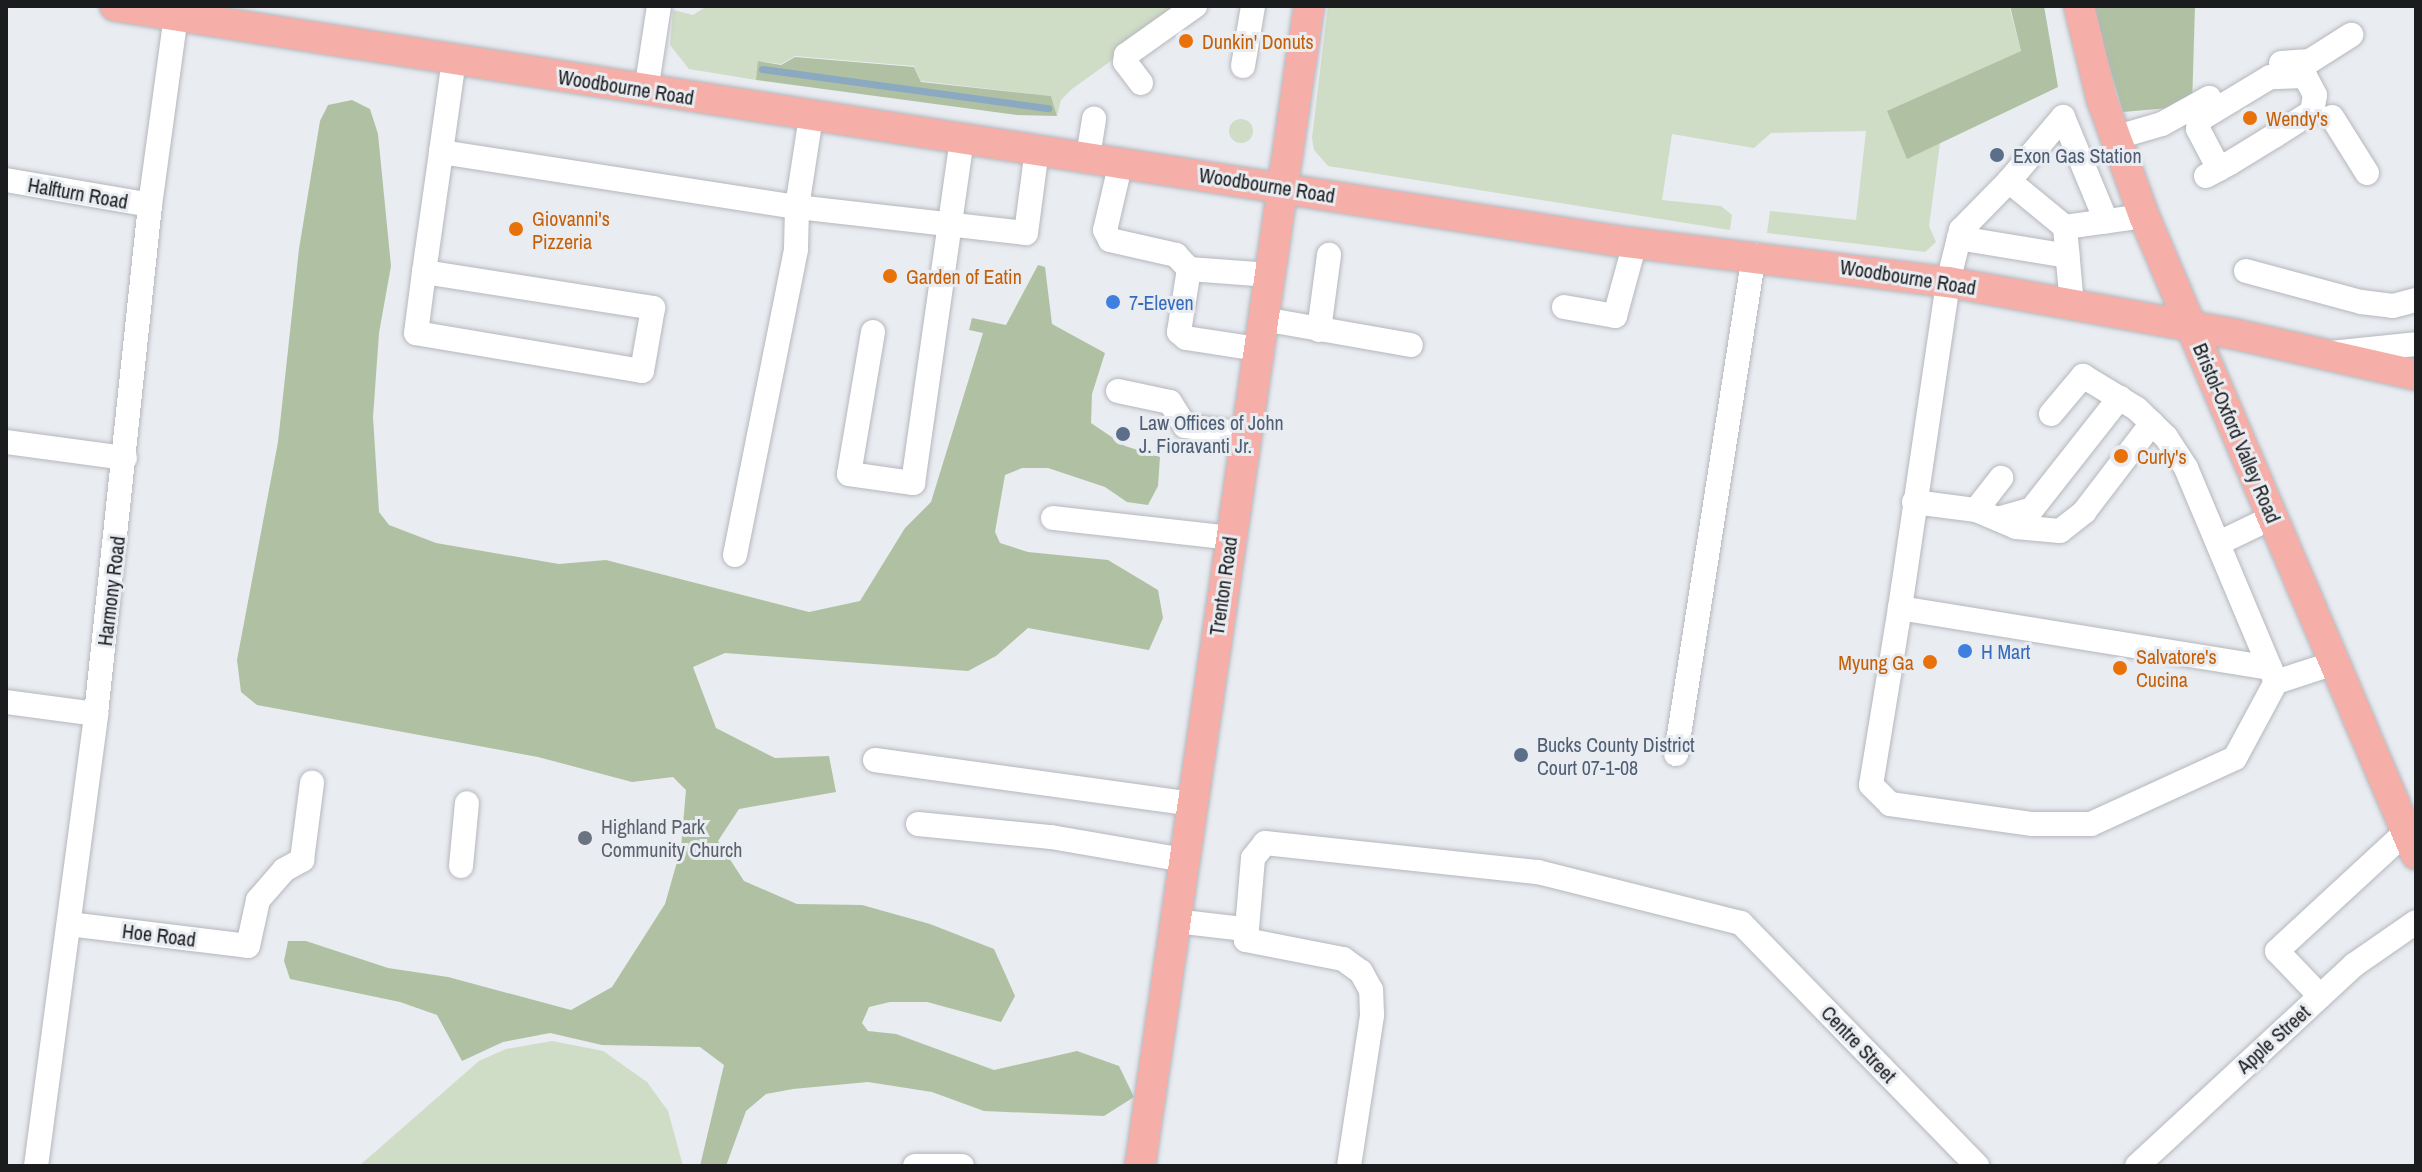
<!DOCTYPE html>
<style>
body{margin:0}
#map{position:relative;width:2422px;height:1172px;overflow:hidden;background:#e9ecf1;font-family:"Archivo Narrow",sans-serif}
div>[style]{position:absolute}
.green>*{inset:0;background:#cfdcc6}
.round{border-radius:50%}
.forest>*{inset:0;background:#afc1a2}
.stream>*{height:7px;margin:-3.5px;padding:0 3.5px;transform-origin:3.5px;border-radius:3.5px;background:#8ba9c0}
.roads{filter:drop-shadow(0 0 2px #b5b7bc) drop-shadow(0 0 2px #b5b7bc)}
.minor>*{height:24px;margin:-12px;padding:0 12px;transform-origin:12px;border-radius:12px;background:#fff}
.major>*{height:30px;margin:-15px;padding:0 15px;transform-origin:15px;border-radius:15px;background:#f5afa8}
.dots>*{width:22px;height:22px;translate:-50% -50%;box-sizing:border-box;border:4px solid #e9ecf1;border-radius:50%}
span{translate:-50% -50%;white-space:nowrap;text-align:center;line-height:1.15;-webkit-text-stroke:6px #e9ecf1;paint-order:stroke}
.food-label{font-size:20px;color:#c56008}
.left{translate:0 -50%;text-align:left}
.right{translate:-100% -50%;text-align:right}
.street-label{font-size:20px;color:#1b1c1e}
.service-label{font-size:20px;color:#4e5e75}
.shop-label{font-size:20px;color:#366cbe}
.worship-label{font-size:20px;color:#5b616d}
.frame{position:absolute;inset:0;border:8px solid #1b1c1e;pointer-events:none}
</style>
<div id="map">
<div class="green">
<i style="clip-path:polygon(707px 6px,1187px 6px,1072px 89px,1061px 100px,1057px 116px,1051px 96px,921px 81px,914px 66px,795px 56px,781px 64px,759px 61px,756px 80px,689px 69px,670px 45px,673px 10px,693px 15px)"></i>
<i style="clip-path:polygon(1328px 6px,2009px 6px,2021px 51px,1888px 111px,1907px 158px,1940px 143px,1929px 226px,1936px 242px,1925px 252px,1767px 233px,1770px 211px,1856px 220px,1866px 131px,1771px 133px,1754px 148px,1672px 134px,1662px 200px,1721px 206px,1732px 215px,1730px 230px,1328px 166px,1314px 150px,1312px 138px)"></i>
<i class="round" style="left:1229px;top:119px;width:24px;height:24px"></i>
<i style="clip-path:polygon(552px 1041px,603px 1051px,647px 1082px,668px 1111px,683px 1166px,359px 1166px,479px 1061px,506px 1049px)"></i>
</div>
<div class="forest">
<i style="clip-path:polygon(2010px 6px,2044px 6px,2058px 87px,1907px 159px,1887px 111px,2021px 51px)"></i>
<i style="clip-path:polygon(2091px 6px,2195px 6px,2192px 106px,2123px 112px)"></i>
<i style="clip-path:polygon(795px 57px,914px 67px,921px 82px,1051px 96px,1057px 116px,1017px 115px,756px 80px,758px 61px,781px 65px)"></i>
<i style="clip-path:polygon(352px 100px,370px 109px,378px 134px,391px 266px,379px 333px,373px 417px,379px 512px,389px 525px,436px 543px,559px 564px,606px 560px,809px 612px,860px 601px,905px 528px,931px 502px,983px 333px,969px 330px,972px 318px,1006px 325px,1038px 265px,1045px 267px,1052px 324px,1105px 353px,1092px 394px,1091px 423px,1125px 446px,1160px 457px,1158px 486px,1148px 505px,1127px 502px,1105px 487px,1048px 468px,1022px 468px,1005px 475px,995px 532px,1000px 543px,1028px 552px,1108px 560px,1158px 590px,1163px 618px,1149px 650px,1028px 628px,996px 656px,968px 671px,725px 653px,693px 667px,716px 728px,775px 758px,829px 756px,836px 792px,739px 809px,718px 841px,744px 881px,797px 904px,862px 905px,930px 924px,994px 949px,1015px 996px,1001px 1022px,927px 1002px,890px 1002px,869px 1007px,862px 1023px,868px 1031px,896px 1034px,994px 1070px,1077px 1051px,1119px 1066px,1134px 1097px,1104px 1116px,984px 1111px,932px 1092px,868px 1082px,793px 1089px,766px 1094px,746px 1111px,726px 1166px,700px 1166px,724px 1065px,700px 1047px,602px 1045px,550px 1033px,503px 1042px,462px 1061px,437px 1015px,400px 1002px,290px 979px,284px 961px,288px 941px,306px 941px,388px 968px,448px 977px,571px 1010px,612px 987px,665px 904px,681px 848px,686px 790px,673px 777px,632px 782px,538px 757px,257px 705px,241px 692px,237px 660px,278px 442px,299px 249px,320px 121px,328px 105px)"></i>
</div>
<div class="stream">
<i style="left:762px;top:69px;width:289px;rotate:7.8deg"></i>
</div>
<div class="roads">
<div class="minor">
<i style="left:2281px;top:63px;width:29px;rotate:-4deg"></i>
<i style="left:2310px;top:61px;width:49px;rotate:-32.4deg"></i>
<i style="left:1243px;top:66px;width:61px;rotate:-80.5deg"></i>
<i style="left:1141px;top:83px;width:26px;rotate:-127deg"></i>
<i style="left:1125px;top:62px;width:7px;rotate:-82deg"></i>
<i style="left:1126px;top:55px;width:85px;rotate:-35.4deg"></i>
<i style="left:646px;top:91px;width:86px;rotate:-81.3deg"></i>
<i style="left:2332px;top:117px;width:66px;rotate:58deg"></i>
<i style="left:2114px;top:138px;width:50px;rotate:-16.3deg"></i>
<i style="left:2162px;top:124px;width:54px;rotate:-29deg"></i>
<i style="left:441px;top:152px;width:360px;rotate:8.8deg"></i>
<i style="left:797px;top:207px;width:91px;rotate:-81.2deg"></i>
<i style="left:1088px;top:157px;width:39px;rotate:-81deg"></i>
<i style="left:1121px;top:162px;width:70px;rotate:103.2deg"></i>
<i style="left:1105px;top:230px;width:11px;rotate:63deg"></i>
<i style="left:1110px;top:240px;width:68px;rotate:12.8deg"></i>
<i style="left:1176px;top:255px;width:19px;rotate:47deg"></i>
<i style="left:2206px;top:176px;width:15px;rotate:-28deg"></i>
<i style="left:2219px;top:169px;width:13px;rotate:-29deg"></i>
<i style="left:2230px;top:163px;width:52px;rotate:-31.5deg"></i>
<i style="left:2274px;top:136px;width:45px;rotate:-32.3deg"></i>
<i style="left:2312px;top:112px;width:17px;rotate:-80deg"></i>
<i style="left:2315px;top:95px;width:21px;rotate:-118deg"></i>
<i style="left:2305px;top:76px;width:35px;rotate:178deg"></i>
<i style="left:2270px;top:77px;width:83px;rotate:148.8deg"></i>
<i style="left:2199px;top:120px;width:9px;rotate:96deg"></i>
<i style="left:2198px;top:129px;width:45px;rotate:62.3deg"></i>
<i style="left:6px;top:180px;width:146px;rotate:9.8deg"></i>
<i style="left:2009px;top:181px;width:84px;rotate:-49.8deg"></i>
<i style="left:2063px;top:117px;width:113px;rotate:67.5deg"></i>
<i style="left:2065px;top:227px;width:80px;rotate:-7.9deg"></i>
<i style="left:1959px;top:238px;width:110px;rotate:9.4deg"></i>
<i style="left:1189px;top:269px;width:64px;rotate:99deg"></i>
<i style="left:1179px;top:332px;width:9px;rotate:41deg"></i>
<i style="left:1186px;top:338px;width:73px;rotate:8.7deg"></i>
<i style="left:1189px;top:269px;width:81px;rotate:4.2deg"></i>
<i style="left:2246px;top:271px;width:119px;rotate:15.1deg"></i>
<i style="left:2361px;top:302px;width:32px;rotate:7deg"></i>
<i style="left:2393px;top:306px;width:24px;rotate:-15deg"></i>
<i style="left:424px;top:272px;width:232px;rotate:8.9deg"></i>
<i style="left:653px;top:308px;width:64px;rotate:99.9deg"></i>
<i style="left:642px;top:371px;width:229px;rotate:-170.5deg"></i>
<i style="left:416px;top:333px;width:62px;rotate:-82.5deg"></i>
<i style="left:424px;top:272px;width:121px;rotate:-81.9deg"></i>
<i style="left:441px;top:152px;width:94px;rotate:-82deg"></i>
<i style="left:1564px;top:307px;width:52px;rotate:10deg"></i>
<i style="left:1615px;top:316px;width:76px;rotate:-74.7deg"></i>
<i style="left:1263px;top:319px;width:150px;rotate:10deg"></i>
<i style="left:1319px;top:330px;width:76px;rotate:-82.4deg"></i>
<i style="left:873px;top:332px;width:144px;rotate:99.6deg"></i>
<i style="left:849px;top:474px;width:65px;rotate:8deg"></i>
<i style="left:913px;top:483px;width:346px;rotate:-81.9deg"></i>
<i style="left:2331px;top:353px;width:85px;rotate:-6deg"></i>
<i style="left:1118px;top:391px;width:53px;rotate:11.9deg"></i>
<i style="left:1170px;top:402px;width:28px;rotate:58deg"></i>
<i style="left:1185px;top:426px;width:61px;rotate:7.6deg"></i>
<i style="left:2051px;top:414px;width:50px;rotate:-49.9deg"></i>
<i style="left:2083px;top:376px;width:63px;rotate:31.4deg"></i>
<i style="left:2137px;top:409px;width:40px;rotate:44deg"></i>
<i style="left:2166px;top:437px;width:37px;rotate:57deg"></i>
<i style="left:2186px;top:468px;width:230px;rotate:67.2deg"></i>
<i style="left:6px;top:442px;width:120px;rotate:7.7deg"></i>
<i style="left:1914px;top:502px;width:63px;rotate:7.4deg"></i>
<i style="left:1976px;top:510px;width:43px;rotate:23deg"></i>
<i style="left:2016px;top:527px;width:44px;rotate:5.2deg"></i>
<i style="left:2060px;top:531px;width:31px;rotate:-38deg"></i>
<i style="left:2084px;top:512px;width:112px;rotate:-52.6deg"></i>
<i style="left:1976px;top:510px;width:41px;rotate:-52deg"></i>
<i style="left:1053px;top:518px;width:178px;rotate:6.4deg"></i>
<i style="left:2001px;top:518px;width:32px;rotate:-16deg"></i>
<i style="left:2032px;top:509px;width:142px;rotate:-51.8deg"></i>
<i style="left:2219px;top:543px;width:60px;rotate:-25.7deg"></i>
<i style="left:735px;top:555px;width:312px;rotate:-78.7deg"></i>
<i style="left:796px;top:249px;width:42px;rotate:-88.6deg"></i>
<i style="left:797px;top:207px;width:230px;rotate:6.5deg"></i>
<i style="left:1026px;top:233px;width:84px;rotate:-82.5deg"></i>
<i style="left:1900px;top:608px;width:330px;rotate:-81.6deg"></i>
<i style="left:1948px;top:282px;width:54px;rotate:-76deg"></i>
<i style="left:1961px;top:230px;width:69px;rotate:-45.6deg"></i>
<i style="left:2009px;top:181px;width:72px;rotate:39.4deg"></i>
<i style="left:2065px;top:227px;width:78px;rotate:84.9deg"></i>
<i style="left:2270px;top:668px;width:375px;rotate:-170.8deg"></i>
<i style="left:1900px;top:608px;width:179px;rotate:99.3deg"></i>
<i style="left:1871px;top:785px;width:27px;rotate:45deg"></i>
<i style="left:1890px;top:804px;width:144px;rotate:8deg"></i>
<i style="left:2033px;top:824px;width:58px"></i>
<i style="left:2091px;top:824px;width:158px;rotate:-24.6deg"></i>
<i style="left:2235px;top:758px;width:86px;rotate:-61.7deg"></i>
<i style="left:2276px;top:682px;width:61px;rotate:-18.1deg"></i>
<i style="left:6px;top:702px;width:91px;rotate:7.6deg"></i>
<i style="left:1676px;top:754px;width:505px;rotate:-81.12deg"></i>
<i style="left:875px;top:760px;width:320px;rotate:7.9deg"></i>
<i style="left:918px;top:824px;width:134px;rotate:5.6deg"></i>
<i style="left:1051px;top:837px;width:135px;rotate:9.8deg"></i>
<i style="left:461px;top:866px;width:63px;rotate:-84.6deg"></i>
<i style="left:1175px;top:921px;width:69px;rotate:6.6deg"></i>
<i style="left:69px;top:924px;width:180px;rotate:7deg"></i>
<i style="left:248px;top:946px;width:47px;rotate:-77.7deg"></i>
<i style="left:258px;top:900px;width:40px;rotate:-49deg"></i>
<i style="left:284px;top:870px;width:21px;rotate:-29deg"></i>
<i style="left:302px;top:860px;width:78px;rotate:-82.6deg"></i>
<i style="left:2320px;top:996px;width:62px;rotate:-133.7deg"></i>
<i style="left:2277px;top:951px;width:176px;rotate:-42.7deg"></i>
<i style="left:36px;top:1166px;width:456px;rotate:-82.4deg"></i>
<i style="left:96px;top:714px;width:512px;rotate:-83.94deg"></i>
<i style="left:150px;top:205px;width:191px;rotate:-82.2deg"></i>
<i style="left:915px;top:1166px;width:47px"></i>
<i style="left:1349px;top:1166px;width:153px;rotate:-81.3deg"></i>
<i style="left:1372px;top:1015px;width:25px;rotate:-92deg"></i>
<i style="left:1371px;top:990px;width:21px;rotate:-119deg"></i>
<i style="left:1361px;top:972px;width:22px;rotate:-144deg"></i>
<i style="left:1343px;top:959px;width:99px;rotate:-168.9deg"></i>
<i style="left:1246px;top:940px;width:82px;rotate:-85.1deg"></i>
<i style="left:1253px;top:858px;width:19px;rotate:-51deg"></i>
<i style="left:1265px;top:843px;width:275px;rotate:6.1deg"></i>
<i style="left:1538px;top:872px;width:209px;rotate:14.1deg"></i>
<i style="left:1741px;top:923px;width:339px;rotate:45.8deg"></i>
<i style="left:2137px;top:1166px;width:296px;rotate:-42.8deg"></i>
<i style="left:2354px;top:965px;width:75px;rotate:-34.7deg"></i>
</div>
<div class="major">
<i style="left:115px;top:6px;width:1520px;rotate:8.89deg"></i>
<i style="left:1617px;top:241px;width:334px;rotate:7.1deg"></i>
<i style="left:1948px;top:282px;width:291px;rotate:10.3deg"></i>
<i style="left:2234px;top:334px;width:187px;rotate:12.7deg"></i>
<i style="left:2079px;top:6px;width:97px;rotate:76.3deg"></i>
<i style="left:2102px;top:100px;width:123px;rotate:70.1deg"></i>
<i style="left:2144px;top:216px;width:694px;rotate:66.91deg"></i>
<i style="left:1140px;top:1166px;width:1172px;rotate:-81.71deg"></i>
</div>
</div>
<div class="dots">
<i style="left:1186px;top:41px;background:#e8710a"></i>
<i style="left:2250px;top:118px;background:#e8710a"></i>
<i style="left:1997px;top:155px;background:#5c6f8a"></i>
<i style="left:516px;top:229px;background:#e8710a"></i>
<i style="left:890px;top:276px;background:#e8710a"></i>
<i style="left:1113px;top:302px;background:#3f7fe0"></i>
<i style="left:1123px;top:434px;background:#5c6f8a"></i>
<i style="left:2121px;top:456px;background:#e8710a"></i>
<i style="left:1965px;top:651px;background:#3f7fe0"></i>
<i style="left:1930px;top:662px;background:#e8710a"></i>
<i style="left:2120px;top:668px;background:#e8710a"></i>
<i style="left:1521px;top:755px;background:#5c6f8a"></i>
<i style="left:585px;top:838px;background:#6b7280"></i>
</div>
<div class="food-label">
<span class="left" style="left:1202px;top:41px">Dunkin' Donuts</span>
<span class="left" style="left:2266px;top:118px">Wendy's</span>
<span class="left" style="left:532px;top:230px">Giovanni's<br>Pizzeria</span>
<span class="left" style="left:906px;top:276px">Garden of Eatin</span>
<span class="left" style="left:2137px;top:456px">Curly's</span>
<span class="left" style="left:2136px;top:668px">Salvatore's<br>Cucina</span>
<span class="right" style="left:1914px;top:662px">Myung Ga</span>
</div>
<div class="street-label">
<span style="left:626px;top:87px;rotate:9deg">Woodbourne Road</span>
<span style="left:1267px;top:185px;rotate:9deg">Woodbourne Road</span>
<span style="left:78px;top:193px;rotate:10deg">Halfturn Road</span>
<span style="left:1908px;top:277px;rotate:9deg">Woodbourne Road</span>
<span style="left:2237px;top:433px;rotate:67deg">Bristol-Oxford Valley Road</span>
<span style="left:1223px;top:586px;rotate:-82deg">Trenton Road</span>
<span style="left:111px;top:591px;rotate:-83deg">Harmony Road</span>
<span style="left:159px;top:935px;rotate:7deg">Hoe Road</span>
<span style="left:2273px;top:1039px;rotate:-42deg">Apple Street</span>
<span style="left:1859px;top:1044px;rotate:46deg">Centre Street</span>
</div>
<div class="service-label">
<span class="left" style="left:2013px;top:155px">Exon Gas Station</span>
<span class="left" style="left:1139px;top:434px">Law Offices of John<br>J. Fioravanti Jr.</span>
<span class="left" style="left:1537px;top:756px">Bucks County District<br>Court 07-1-08</span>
</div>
<div class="shop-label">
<span class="left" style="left:1129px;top:302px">7-Eleven</span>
<span class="left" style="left:1981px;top:651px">H Mart</span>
</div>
<div class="worship-label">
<span class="left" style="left:601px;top:838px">Highland Park<br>Community Church</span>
</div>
<div class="frame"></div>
</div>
